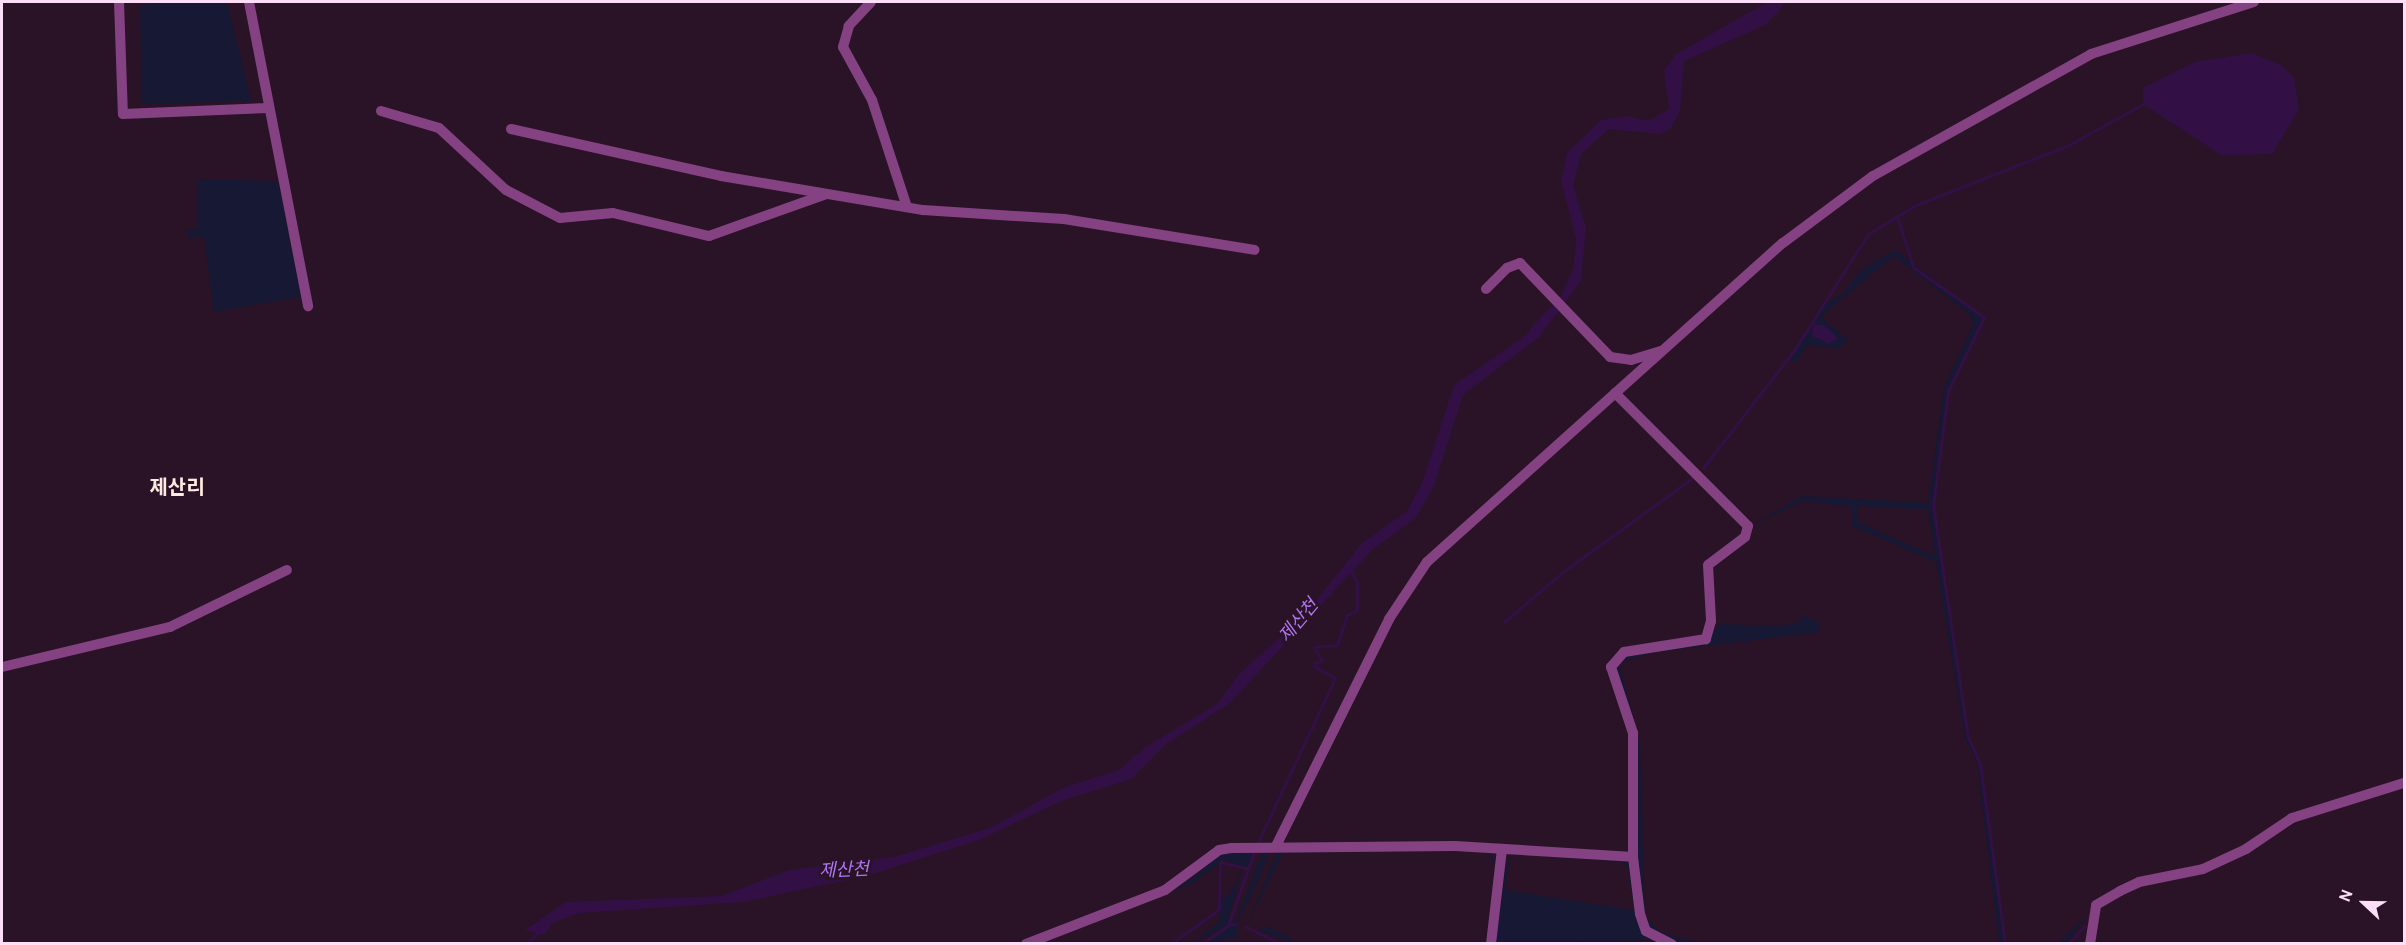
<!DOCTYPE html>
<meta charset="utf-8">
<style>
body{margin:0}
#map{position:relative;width:2406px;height:945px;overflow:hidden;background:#2a1326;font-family:Overpass,"Noto Sans KR",sans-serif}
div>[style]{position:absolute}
.green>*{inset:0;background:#171833}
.water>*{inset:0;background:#321046}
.stream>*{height:3px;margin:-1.5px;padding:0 1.5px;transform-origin:1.5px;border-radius:1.5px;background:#321046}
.minor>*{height:10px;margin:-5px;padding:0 5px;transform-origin:5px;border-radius:5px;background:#854283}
span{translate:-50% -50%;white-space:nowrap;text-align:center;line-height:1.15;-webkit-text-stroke:6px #2a1326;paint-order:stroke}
.water-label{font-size:18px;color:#af75f4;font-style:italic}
.quarter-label{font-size:20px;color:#fdeae0;font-weight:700}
.frame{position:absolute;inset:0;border:3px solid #fcdef9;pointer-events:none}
.north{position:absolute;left:2334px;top:873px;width:60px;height:60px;-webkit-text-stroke:4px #2a1326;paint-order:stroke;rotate:292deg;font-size:16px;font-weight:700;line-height:24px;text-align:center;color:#fcdef9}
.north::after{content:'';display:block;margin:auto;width:21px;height:27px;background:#fcdef9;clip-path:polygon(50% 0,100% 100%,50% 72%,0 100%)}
</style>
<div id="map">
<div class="green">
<i style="clip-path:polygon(162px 2px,227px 2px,251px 101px,142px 104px,140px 6px)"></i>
<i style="clip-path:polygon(198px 179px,278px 181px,301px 297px,214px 312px,204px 238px,188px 238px,187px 230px,198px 228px)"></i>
<i style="clip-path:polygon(evenodd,1895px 250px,1983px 317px,1947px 391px,1932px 506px,1967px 737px,1979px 764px,2004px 943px,1999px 943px,1977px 762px,1965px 738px,1936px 562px,1851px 526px,1852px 507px,1804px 501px,1751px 526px,1802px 496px,1928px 503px,1944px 388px,1973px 324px,1969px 314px,1894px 256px,1824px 314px,1823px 319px,1848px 340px,1838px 349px,1808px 345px,1796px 362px,1789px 358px,1811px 327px,1812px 336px,1829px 344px,1813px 324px,1827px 303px,1843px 294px,1861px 270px,1895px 250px,1858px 506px,1928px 510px,1935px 556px,1857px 522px,1858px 506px)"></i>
<i style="clip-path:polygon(1803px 615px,1820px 623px,1820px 632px,1651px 653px,1619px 663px,1640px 744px,1645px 916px,1661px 933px,1703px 943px,1667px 939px,1646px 926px,1636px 857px,1637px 754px,1614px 672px,1616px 658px,1688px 644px,1722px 624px,1780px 626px,1797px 623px)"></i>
<i style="clip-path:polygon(1477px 848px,1488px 852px,1497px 863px,1489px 943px,1495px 866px,1488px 855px,1472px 850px,1283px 853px,1247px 926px,1277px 852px)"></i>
<i style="clip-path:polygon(1224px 852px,1254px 852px,1247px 867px,1223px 860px,1194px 883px,1148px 900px,1190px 880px)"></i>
<i style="clip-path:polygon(1262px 852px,1269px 854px,1251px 896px,1237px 923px,1229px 924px,1237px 919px)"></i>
<i style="clip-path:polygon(evenodd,1515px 853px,1624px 859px,1631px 867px,1635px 901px,1657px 940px,1495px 944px,1506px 863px,1515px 853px,1518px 854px,1622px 862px,1628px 868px,1634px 910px,1505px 890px,1509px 861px,1518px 854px)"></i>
<i style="clip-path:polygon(1243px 867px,1227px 925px,1192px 944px,1220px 921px,1219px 898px,1229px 896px)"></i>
<i style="clip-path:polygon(2089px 913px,2067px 943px,2057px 943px,2072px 930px)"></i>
<i style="clip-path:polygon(1229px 925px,1237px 926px,1237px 938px,1205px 943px)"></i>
<i style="clip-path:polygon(1265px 926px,1290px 937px,1294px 943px,1258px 930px)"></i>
</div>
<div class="water">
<i style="clip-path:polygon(1767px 2px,1786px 2px,1767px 24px,1684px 61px,1680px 111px,1671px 128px,1660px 134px,1609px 129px,1581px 154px,1573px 185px,1586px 228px,1581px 281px,1539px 337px,1463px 395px,1434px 486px,1416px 518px,1373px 549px,1230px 703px,1165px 745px,1131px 779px,1061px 801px,979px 840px,866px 876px,743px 902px,579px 913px,554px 922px,544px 935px,525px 930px,566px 902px,722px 896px,789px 870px,894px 857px,990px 828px,1065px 787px,1119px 770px,1144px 748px,1217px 704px,1239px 674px,1303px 617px,1362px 543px,1407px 511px,1422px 483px,1454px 385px,1521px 339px,1562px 295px,1574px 266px,1576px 239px,1561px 181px,1567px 153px,1601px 120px,1627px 116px,1648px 121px,1669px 109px,1664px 71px,1675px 55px)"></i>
<i style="clip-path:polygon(2252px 53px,2282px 66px,2294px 78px,2299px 109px,2272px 154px,2221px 155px,2143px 104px,2143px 88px,2195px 62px)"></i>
<i style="clip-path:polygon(1813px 324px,1825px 326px,1838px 338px,1829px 344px,1812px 336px)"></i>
</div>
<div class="stream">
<i style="left:1897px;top:216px;width:53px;rotate:72.6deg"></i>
<i style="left:1913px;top:267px;width:87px;rotate:35.2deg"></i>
<i style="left:1984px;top:317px;width:82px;rotate:115.9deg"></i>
<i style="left:1948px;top:391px;width:116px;rotate:97.4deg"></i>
<i style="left:1933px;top:506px;width:234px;rotate:81.4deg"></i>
<i style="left:1968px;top:737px;width:30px;rotate:66deg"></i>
<i style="left:1980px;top:764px;width:182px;rotate:82.1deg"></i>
<i style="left:1703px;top:468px;width:150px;rotate:-52.3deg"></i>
<i style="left:1795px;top:349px;width:136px;rotate:-57.6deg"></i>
<i style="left:1868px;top:234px;width:56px;rotate:-31.1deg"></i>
<i style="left:1916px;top:205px;width:164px;rotate:-21.4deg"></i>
<i style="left:2069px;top:145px;width:85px;rotate:-29deg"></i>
<i style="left:1504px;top:622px;width:79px;rotate:-40.4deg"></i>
<i style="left:1564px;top:571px;width:162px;rotate:-35.9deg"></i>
<i style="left:1257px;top:844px;width:183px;rotate:-64.8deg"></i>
<i style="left:1335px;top:678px;width:23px;rotate:-151deg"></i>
<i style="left:1315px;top:667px;width:4px;rotate:-104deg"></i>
<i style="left:1314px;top:663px;width:8px;rotate:-14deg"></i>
<i style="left:1322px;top:661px;width:16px;rotate:-120deg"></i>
<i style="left:1314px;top:647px;width:23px;rotate:-5deg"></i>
<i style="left:1337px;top:645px;width:32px;rotate:-72deg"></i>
<i style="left:1347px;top:615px;width:11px;rotate:-27deg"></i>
<i style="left:1357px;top:610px;width:27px;rotate:-90deg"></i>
<i style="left:1357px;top:583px;width:17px;rotate:-115deg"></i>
<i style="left:1235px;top:924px;width:7px;rotate:172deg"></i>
<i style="left:1228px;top:925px;width:77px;rotate:-70.4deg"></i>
<i style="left:1246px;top:927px;width:39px;rotate:26deg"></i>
<i style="left:526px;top:944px;width:19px;rotate:-43deg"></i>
<i style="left:1171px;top:944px;width:59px;rotate:-36.1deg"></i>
<i style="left:1219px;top:909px;width:47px;rotate:-88.8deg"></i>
<i style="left:1220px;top:862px;width:28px;rotate:13deg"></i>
<i style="left:1202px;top:944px;width:32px;rotate:-36deg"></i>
<i style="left:2068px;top:944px;width:25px;rotate:-47deg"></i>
</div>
<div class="minor">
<i style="left:119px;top:2px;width:112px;rotate:88deg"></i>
<i style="left:123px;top:114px;width:146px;rotate:-2.4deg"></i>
<i style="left:249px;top:2px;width:310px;rotate:79deg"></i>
<i style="left:871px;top:2px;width:33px;rotate:133deg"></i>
<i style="left:849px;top:26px;width:22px;rotate:106deg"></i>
<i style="left:843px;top:47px;width:60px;rotate:61.3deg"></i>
<i style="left:872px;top:100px;width:109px;rotate:71.9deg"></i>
<i style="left:381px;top:111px;width:60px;rotate:16.3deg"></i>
<i style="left:439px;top:128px;width:91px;rotate:42.8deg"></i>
<i style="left:506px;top:190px;width:61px;rotate:27.4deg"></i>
<i style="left:560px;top:218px;width:53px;rotate:-5.4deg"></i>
<i style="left:613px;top:213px;width:99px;rotate:13.5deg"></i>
<i style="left:709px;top:236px;width:124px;rotate:-19.7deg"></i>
<i style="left:511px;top:129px;width:215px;rotate:12.6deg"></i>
<i style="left:721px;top:176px;width:205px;rotate:9.6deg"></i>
<i style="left:923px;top:210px;width:141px;rotate:3.7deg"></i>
<i style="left:1064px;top:219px;width:193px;rotate:9.2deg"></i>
<i style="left:1486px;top:289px;width:30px;rotate:-45deg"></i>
<i style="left:1507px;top:268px;width:14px;rotate:-21deg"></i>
<i style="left:1520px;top:263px;width:130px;rotate:46.2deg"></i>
<i style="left:1610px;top:357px;width:21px;rotate:8deg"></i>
<i style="left:1631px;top:360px;width:31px;rotate:-17deg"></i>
<i style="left:1615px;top:393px;width:188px;rotate:45deg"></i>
<i style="left:1748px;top:526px;width:11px;rotate:105deg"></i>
<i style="left:1745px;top:537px;width:46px;rotate:142.9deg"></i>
<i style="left:1708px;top:565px;width:56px;rotate:86.9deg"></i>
<i style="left:1711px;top:621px;width:19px;rotate:106deg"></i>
<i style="left:1706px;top:639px;width:83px;rotate:171deg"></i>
<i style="left:1624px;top:652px;width:20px;rotate:131deg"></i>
<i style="left:1611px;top:667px;width:70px;rotate:71.6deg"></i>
<i style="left:1633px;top:733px;width:124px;rotate:90deg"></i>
<i style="left:1633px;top:857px;width:57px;rotate:83deg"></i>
<i style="left:1640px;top:914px;width:18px;rotate:71deg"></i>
<i style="left:1646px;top:931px;width:29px;rotate:27deg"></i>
<i style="left:2px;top:667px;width:173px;rotate:-13.4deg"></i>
<i style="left:170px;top:627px;width:130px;rotate:-26deg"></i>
<i style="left:1276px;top:846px;width:254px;rotate:-63.5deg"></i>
<i style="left:1389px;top:619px;width:69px;rotate:-56.3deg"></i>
<i style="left:1427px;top:562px;width:478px;rotate:-41.9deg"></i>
<i style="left:1783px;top:243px;width:112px;rotate:-36.7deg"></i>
<i style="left:1873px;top:176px;width:250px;rotate:-29.2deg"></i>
<i style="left:2091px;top:54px;width:171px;rotate:-17.7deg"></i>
<i style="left:1026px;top:944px;width:149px;rotate:-21.2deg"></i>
<i style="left:1165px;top:890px;width:67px;rotate:-36.5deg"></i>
<i style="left:1219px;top:850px;width:12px;rotate:-9deg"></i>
<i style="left:1231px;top:848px;width:224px;rotate:-0.5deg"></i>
<i style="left:1455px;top:846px;width:178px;rotate:3.5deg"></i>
<i style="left:1491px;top:944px;width:96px;rotate:-83.4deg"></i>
<i style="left:2090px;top:944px;width:39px;rotate:-81deg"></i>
<i style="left:2096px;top:905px;width:28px;rotate:-30deg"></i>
<i style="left:2120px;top:891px;width:21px;rotate:-25deg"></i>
<i style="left:2139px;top:882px;width:65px;rotate:-11.5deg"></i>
<i style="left:2203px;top:869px;width:47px;rotate:-24.9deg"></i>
<i style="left:2246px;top:849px;width:55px;rotate:-34deg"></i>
<i style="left:2292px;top:818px;width:117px;rotate:-17.4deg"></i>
</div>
<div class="water-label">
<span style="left:1300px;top:622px;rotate:-50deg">제산천</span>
<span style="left:844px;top:872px;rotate:-2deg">제산천</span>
</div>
<div class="quarter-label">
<span style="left:177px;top:489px">제산리</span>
</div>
<div class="frame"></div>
<div class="north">N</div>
</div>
